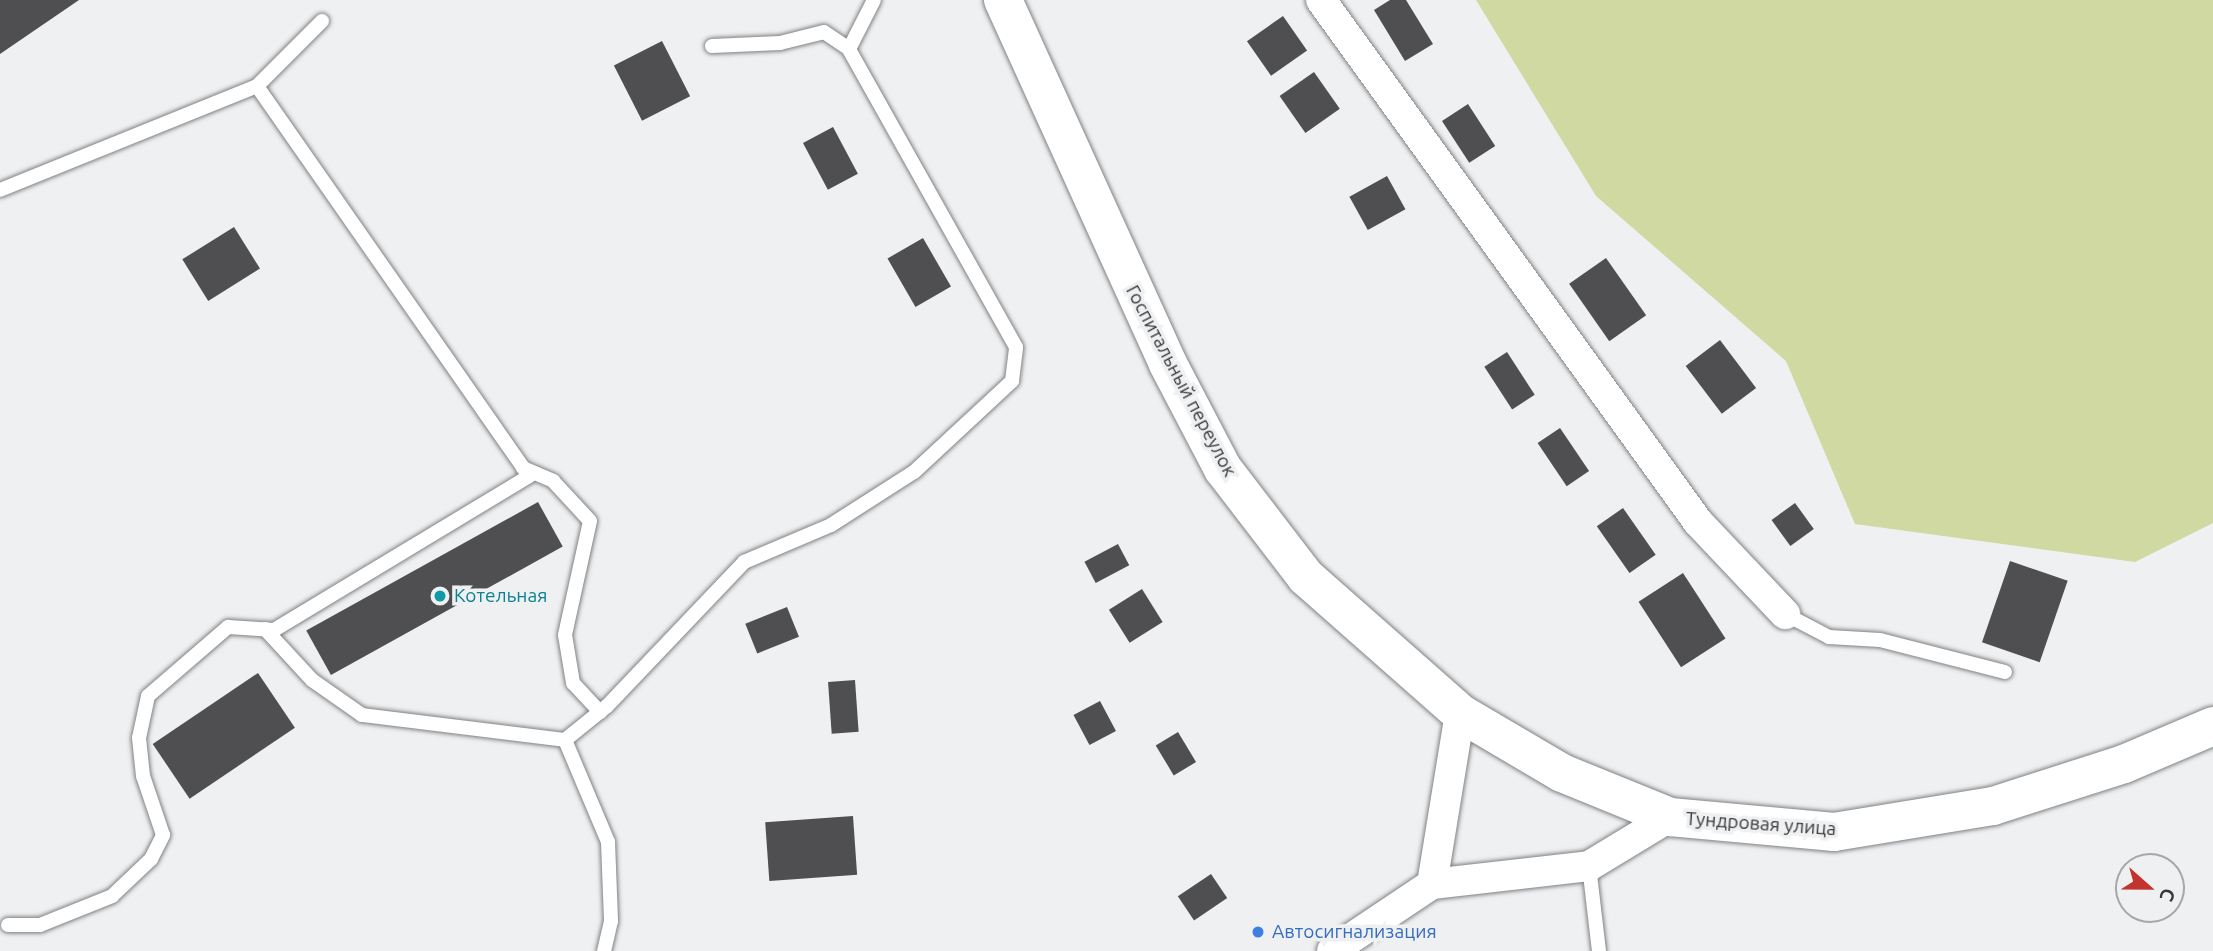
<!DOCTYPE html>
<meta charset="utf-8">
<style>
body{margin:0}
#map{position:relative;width:2213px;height:951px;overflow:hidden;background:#eef0f2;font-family:Ubuntu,sans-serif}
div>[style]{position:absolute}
.green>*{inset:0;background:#d0d9a2}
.building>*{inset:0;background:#4f4f51;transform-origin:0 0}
.roads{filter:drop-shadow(0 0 2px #808284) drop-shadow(0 0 2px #808284)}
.lane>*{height:14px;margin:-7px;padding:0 7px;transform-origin:7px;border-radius:7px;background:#fff}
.street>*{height:30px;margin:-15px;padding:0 15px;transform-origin:15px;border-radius:15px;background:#fff}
.secondary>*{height:38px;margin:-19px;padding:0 19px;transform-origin:19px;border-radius:19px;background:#fff}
.dots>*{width:19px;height:19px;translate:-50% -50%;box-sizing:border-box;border:4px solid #eef0f2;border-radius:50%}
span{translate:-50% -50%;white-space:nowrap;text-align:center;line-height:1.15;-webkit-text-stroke:7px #eef0f2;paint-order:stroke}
.street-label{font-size:19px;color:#38393a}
.culture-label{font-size:19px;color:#0d838f}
.left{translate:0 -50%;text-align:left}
.shop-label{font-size:19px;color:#366cbe}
.north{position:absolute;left:2115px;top:853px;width:70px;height:70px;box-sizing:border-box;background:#eef0f2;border:2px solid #a5a7a8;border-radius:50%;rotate:111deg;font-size:19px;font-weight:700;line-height:28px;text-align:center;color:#38393a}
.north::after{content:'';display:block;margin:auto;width:24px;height:32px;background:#c2342e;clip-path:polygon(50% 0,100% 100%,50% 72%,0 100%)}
</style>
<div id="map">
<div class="green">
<i style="clip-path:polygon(1476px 0,2213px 0,2213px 523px,2135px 562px,1855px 524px,1786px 361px,1596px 196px)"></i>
</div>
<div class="building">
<i style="clip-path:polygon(0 0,79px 0,0 54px)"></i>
<i style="clip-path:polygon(1390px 0,1406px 0,1433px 44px,1405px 61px,1374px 10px)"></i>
<i style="left:1283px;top:16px;width:42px;height:44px;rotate:55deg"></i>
<i style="left:662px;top:41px;width:62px;height:54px;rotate:63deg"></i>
<i style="left:1314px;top:72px;width:45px;height:42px;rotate:55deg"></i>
<i style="left:1468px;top:104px;width:50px;height:31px;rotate:57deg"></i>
<i style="left:833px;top:127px;width:53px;height:34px;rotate:62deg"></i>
<i style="left:1387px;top:176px;width:38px;height:43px;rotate:61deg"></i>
<i style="left:234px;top:227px;width:49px;height:61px;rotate:58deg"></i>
<i style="left:923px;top:238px;width:56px;height:41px;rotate:60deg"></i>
<i style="left:1606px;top:258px;width:70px;height:45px;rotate:55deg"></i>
<i style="left:1720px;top:340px;width:60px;height:43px;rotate:53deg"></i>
<i style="left:1507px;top:352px;width:51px;height:27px;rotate:57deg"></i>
<i style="left:1560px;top:428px;width:52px;height:27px;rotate:56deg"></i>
<i style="left:538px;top:502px;width:51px;height:265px;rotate:61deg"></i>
<i style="left:1795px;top:503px;width:32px;height:29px;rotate:54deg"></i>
<i style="left:1623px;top:508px;width:57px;height:32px;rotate:55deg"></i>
<i style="left:1118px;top:544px;width:24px;height:38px;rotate:62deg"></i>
<i style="left:2010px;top:561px;width:61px;height:86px;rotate:19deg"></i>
<i style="left:1683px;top:573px;width:78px;height:53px;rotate:57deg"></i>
<i style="left:1142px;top:589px;width:39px;height:39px;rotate:58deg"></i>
<i style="left:787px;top:607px;width:32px;height:45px;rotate:68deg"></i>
<i style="left:258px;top:673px;width:66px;height:127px;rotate:56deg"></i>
<i style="left:855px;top:680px;width:52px;height:27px;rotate:86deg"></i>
<i style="left:1100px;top:701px;width:34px;height:30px;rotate:62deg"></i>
<i style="left:1178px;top:732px;width:35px;height:26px;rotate:59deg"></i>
<i style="left:853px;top:816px;width:59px;height:88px;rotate:86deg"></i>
<i style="left:1211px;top:874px;width:29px;height:40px;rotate:56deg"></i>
</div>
<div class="roads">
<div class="lane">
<i style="left:712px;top:46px;width:68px;rotate:-2.5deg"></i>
<i style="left:780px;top:43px;width:45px;rotate:-14deg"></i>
<i style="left:824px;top:32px;width:30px;rotate:34deg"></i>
<i style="left:0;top:190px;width:277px;rotate:-22deg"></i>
<i style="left:257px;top:86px;width:92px;rotate:-45deg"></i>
<i style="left:523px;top:468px;width:33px;rotate:23deg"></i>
<i style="left:553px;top:481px;width:54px;rotate:47.2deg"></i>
<i style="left:590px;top:521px;width:117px;rotate:102.4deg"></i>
<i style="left:565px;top:635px;width:49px;rotate:80.5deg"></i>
<i style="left:573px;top:683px;width:40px;rotate:47deg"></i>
<i style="left:1785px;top:614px;width:50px;rotate:27.6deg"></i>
<i style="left:1829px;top:637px;width:51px;rotate:3.4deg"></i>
<i style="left:1880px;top:640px;width:129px;rotate:14.4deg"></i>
<i style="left:265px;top:629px;width:69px;rotate:47.3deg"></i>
<i style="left:312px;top:680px;width:61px;rotate:35deg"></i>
<i style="left:362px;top:715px;width:205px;rotate:7deg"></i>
<i style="left:565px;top:740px;width:111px;rotate:67.1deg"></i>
<i style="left:608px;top:842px;width:79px;rotate:87.8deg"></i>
<i style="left:611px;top:921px;width:31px;rotate:103deg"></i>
<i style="left:565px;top:740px;width:54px;rotate:-39deg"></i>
<i style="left:607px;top:706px;width:199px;rotate:-46.4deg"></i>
<i style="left:744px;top:562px;width:95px;rotate:-23deg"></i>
<i style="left:831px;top:525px;width:98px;rotate:-32.6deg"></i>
<i style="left:914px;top:472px;width:134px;rotate:-42.9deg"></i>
<i style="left:1012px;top:381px;width:34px;rotate:-83deg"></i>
<i style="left:1016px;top:347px;width:342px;rotate:-119.3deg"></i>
<i style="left:849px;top:49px;width:55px;rotate:-63deg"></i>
<i style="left:1589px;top:866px;width:86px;rotate:83.3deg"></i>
<i style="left:8px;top:925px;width:32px"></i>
<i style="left:40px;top:925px;width:78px;rotate:-21.9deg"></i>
<i style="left:112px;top:896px;width:54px;rotate:-43.5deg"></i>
<i style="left:151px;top:859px;width:27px;rotate:-63deg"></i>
<i style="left:163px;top:835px;width:62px;rotate:-108.7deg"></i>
<i style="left:143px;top:776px;width:38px;rotate:-96deg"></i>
<i style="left:139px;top:738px;width:43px;rotate:-77.9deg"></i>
<i style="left:148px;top:696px;width:106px;rotate:-40.8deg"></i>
<i style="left:228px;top:627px;width:46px;rotate:3.7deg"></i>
<i style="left:274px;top:630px;width:298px;rotate:-31.1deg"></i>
<i style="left:529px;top:476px;width:475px;rotate:-124.9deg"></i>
</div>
<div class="street">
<i style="left:1321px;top:0;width:644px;rotate:54.16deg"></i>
<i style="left:1698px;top:522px;width:127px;rotate:46.6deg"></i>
<i style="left:1432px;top:884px;width:173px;rotate:-80.7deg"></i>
<i style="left:1332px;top:951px;width:120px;rotate:-33.8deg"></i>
<i style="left:1432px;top:884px;width:158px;rotate:-6.5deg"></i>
<i style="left:1589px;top:866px;width:95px;rotate:-31.2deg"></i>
</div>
<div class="secondary">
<i style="left:1003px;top:0;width:400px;rotate:65.6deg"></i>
<i style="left:1168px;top:364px;width:119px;rotate:62.4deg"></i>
<i style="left:1223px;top:469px;width:136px;rotate:52.5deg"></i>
<i style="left:1306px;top:577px;width:205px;rotate:41.4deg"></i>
<i style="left:1460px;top:713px;width:118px;rotate:30.5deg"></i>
<i style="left:1562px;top:773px;width:117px;rotate:22.2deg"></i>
<i style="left:1670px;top:817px;width:165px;rotate:5.2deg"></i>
<i style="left:1834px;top:832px;width:161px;rotate:-9.3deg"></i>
<i style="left:1993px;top:806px;width:138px;rotate:-17.8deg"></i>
<i style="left:2124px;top:764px;width:97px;rotate:-23.1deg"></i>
</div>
</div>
<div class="dots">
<i style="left:440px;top:596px;background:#0f9aa8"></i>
<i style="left:1258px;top:932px;background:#3f7fe0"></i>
</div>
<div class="street-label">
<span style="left:1181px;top:381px;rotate:62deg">Госпитальный переулок</span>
<span style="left:1761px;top:824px;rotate:4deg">Тундровая улица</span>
</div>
<div class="culture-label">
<span class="left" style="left:454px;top:596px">Котельная</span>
</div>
<div class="shop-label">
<span class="left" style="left:1272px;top:932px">Автосигнализация</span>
</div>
<div class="north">С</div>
</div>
